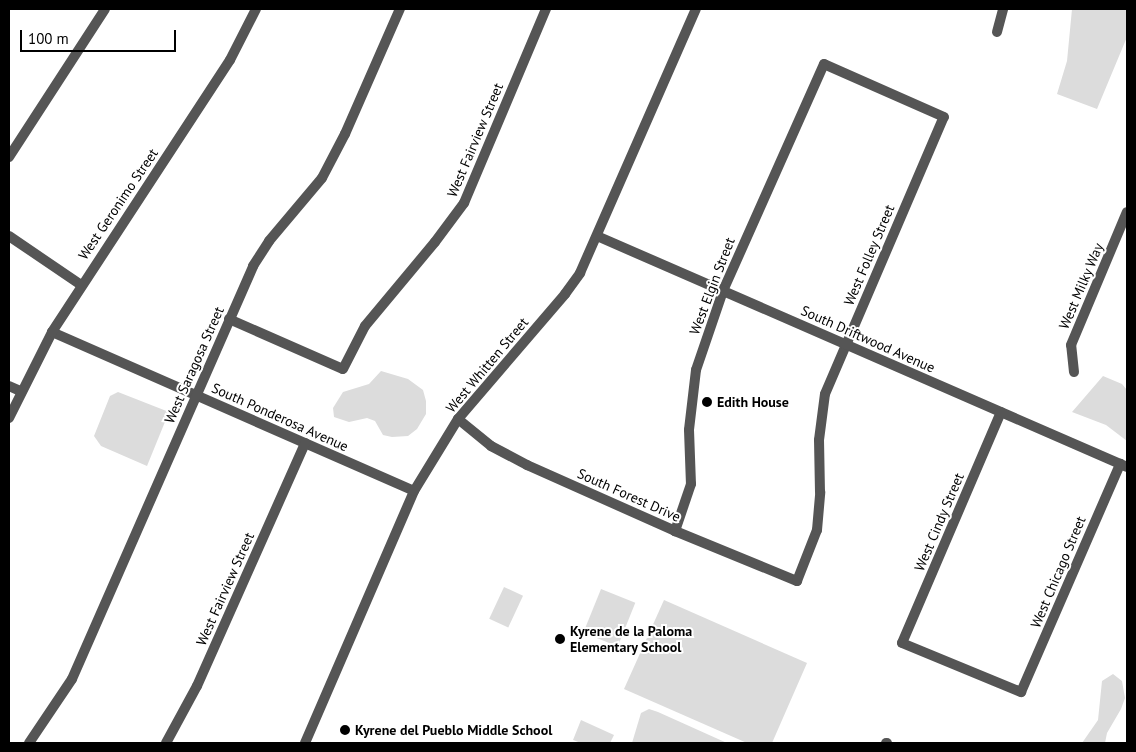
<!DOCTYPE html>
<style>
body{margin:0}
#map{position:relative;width:1136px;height:752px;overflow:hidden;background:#fff;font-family:"PT Sans",sans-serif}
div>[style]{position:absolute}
.green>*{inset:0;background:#dcdcdc;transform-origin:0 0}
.minor>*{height:10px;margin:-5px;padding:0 5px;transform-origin:5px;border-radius:5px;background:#555}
.tertiary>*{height:10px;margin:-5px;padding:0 5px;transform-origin:5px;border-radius:5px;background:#555}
.dots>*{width:14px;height:14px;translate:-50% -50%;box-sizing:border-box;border:2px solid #fff;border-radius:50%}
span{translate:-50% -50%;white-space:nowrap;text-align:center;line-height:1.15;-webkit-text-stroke:4px #fff;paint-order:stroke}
.street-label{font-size:14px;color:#000}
.poi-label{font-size:14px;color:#000;font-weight:700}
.left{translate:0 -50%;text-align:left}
.frame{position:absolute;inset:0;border:10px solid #000;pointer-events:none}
.scale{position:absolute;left:20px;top:30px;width:156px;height:22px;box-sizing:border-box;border:2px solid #000;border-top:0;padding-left:6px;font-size:15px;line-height:18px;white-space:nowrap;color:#000;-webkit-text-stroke:4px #fff;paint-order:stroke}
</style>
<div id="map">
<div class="green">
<i style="clip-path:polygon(1072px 9px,1127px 9px,1127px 37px,1097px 109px,1057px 94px,1067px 61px)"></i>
<i style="clip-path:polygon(381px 371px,408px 379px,423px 390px,426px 401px,426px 414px,417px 429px,408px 436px,392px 437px,383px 435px,375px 421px,367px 418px,349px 422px,334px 417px,333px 408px,343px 392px,369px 384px)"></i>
<i style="clip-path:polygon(1103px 376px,1122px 384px,1127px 390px,1127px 441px,1106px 425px,1072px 412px)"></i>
<i style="clip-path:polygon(118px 392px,169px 412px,147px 466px,101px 446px,94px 436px,110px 396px)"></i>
<i style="left:504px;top:587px;width:21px;height:35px;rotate:25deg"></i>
<i style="left:601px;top:589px;width:37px;height:47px;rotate:22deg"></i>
<i style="clip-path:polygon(664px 600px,807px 663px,772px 743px,747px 743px,624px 689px)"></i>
<i style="clip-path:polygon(1113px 674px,1122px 681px,1125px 698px,1121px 709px,1107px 733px,1105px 743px,1082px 743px,1098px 720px,1102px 681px)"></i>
<i style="clip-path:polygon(649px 709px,658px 712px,727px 743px,632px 743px,641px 713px)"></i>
<i style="clip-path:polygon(581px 720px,614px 735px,610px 743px,581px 743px,573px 740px)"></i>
</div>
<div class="minor">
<i style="left:997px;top:32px;width:24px;rotate:-75deg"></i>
<i style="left:9px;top:157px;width:176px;rotate:-57deg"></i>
<i style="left:9px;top:236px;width:87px;rotate:34.2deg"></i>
<i style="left:229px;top:319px;width:124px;rotate:23.7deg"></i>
<i style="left:343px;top:369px;width:48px;rotate:-62.9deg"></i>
<i style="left:365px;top:326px;width:109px;rotate:-50.2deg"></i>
<i style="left:435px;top:242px;width:49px;rotate:-53.4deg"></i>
<i style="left:464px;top:203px;width:211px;rotate:-67.1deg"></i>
<i style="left:52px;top:332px;width:395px;rotate:23.7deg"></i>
<i style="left:1074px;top:372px;width:27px;rotate:-96deg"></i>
<i style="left:1071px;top:345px;width:144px;rotate:-67.2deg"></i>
<i style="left:9px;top:386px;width:12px;rotate:24deg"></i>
<i style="left:1001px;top:412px;width:251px;rotate:113.2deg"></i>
<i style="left:902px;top:643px;width:129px;rotate:22.4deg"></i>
<i style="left:1021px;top:692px;width:249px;rotate:-66.5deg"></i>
<i style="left:9px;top:418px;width:96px;rotate:-63.4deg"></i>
<i style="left:52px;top:332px;width:325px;rotate:-56.8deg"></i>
<i style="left:230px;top:60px;width:57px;rotate:-63deg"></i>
<i style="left:458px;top:419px;width:43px;rotate:39.3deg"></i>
<i style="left:491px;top:446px;width:41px;rotate:27.8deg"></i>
<i style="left:527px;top:465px;width:162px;rotate:24deg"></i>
<i style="left:675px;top:531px;width:132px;rotate:22.3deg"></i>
<i style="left:797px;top:581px;width:55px;rotate:-68.6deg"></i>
<i style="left:817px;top:530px;width:38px;rotate:-85deg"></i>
<i style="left:820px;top:492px;width:52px;rotate:-91.1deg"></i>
<i style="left:819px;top:440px;width:46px;rotate:-82.6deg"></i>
<i style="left:825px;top:394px;width:301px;rotate:-66.8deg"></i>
<i style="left:944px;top:117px;width:131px;rotate:-156.2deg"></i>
<i style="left:824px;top:64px;width:248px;rotate:114deg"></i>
<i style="left:723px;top:291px;width:83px;rotate:108.9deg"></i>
<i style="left:696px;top:370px;width:60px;rotate:96.7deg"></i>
<i style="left:689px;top:430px;width:54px;rotate:87.9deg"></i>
<i style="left:691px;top:484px;width:50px;rotate:108.8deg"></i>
<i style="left:29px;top:743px;width:77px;rotate:-56.1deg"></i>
<i style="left:72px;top:679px;width:451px;rotate:-66.3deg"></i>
<i style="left:253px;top:266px;width:30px;rotate:-57deg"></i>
<i style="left:269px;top:241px;width:82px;rotate:-49.9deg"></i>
<i style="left:322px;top:178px;width:50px;rotate:-62.4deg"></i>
<i style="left:345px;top:134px;width:137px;rotate:-66.3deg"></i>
<i style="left:166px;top:743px;width:65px;rotate:-61.5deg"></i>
<i style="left:197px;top:686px;width:266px;rotate:-66deg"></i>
<i style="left:886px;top:743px;width:1px"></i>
</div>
<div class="tertiary">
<i style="left:597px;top:236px;width:578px;rotate:23.55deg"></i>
<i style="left:305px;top:743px;width:275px;rotate:-66.6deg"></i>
<i style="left:414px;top:491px;width:84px;rotate:-58.6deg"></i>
<i style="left:458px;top:419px;width:165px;rotate:-49.4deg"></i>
<i style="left:565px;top:294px;width:26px;rotate:-54deg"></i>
<i style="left:580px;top:273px;width:288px;rotate:-66.3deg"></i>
</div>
<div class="dots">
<i style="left:707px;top:402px;background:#000"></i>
<i style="left:560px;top:639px;background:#000"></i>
<i style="left:345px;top:730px;background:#000"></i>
</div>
<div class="street-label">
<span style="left:475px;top:140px;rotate:-67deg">West Fairview Street</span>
<span style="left:118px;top:204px;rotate:-56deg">West Geronimo Street</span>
<span style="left:869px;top:255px;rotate:-67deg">West Folley Street</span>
<span style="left:712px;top:286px;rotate:-69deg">West Elgin Street</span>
<span style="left:1081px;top:286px;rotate:-67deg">West Milky Way</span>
<span style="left:868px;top:339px;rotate:24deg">South Driftwood Avenue</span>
<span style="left:194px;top:365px;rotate:-66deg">West Saragosa Street</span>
<span style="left:487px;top:365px;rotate:-50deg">West Whitten Street</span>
<span style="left:280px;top:417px;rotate:24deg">South Ponderosa Avenue</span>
<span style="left:629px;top:495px;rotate:24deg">South Forest Drive</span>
<span style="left:939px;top:522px;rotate:-67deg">West Cindy Street</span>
<span style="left:1058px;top:572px;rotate:-67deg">West Chicago Street</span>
<span style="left:225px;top:589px;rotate:-66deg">West Fairview Street</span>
</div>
<div class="poi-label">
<span class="left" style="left:717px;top:402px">Edith House</span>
<span class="left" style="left:570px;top:639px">Kyrene de la Paloma<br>Elementary School</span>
<span class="left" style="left:355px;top:730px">Kyrene del Pueblo Middle School</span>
</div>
<div class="frame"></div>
<div class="scale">100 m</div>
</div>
